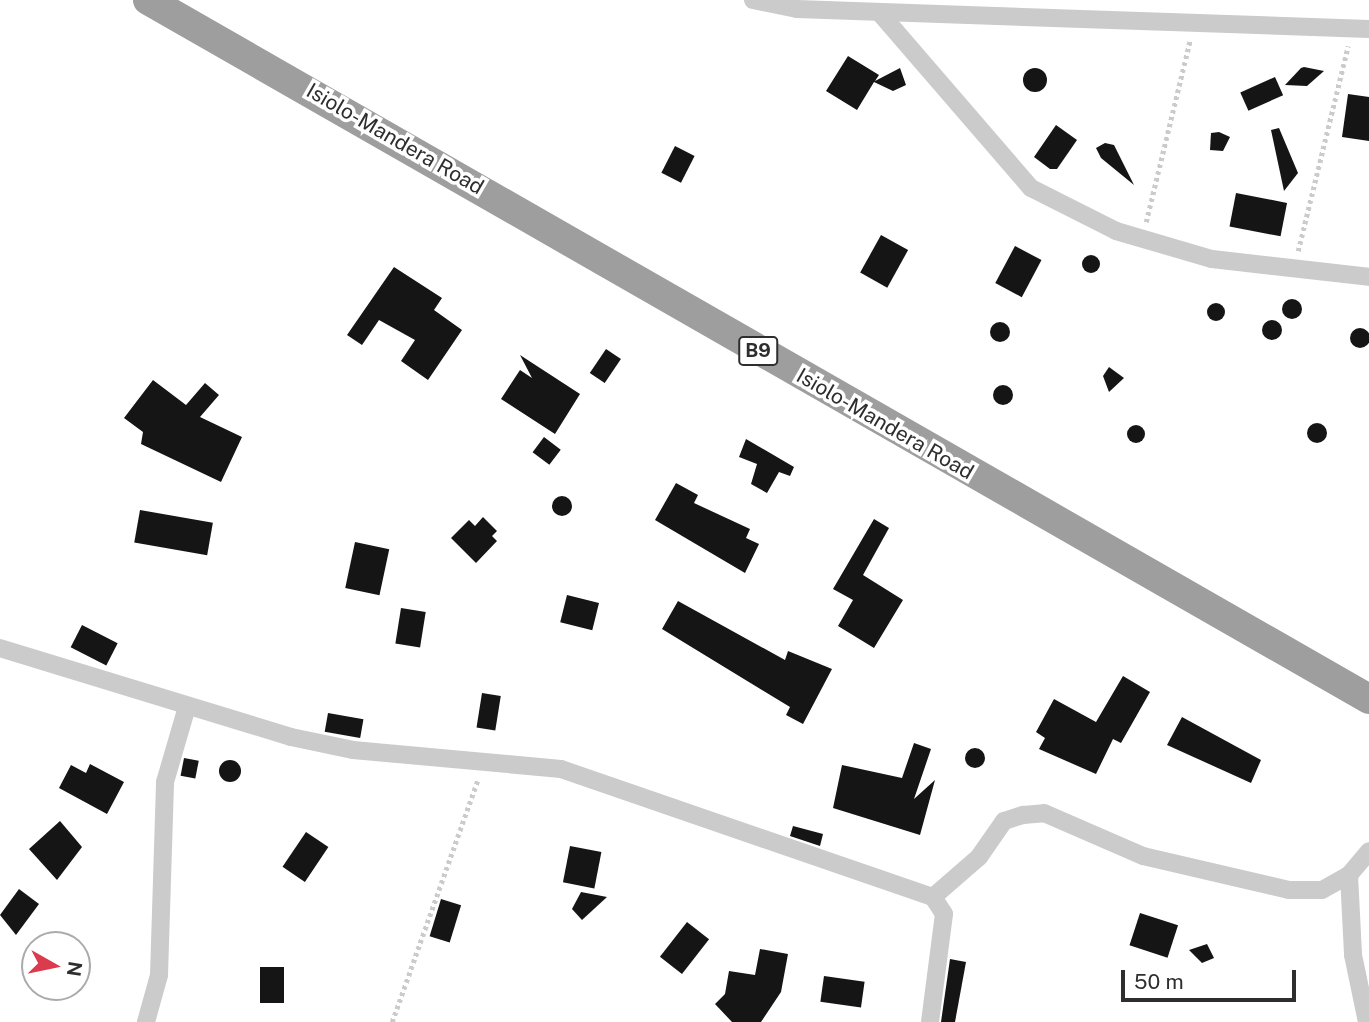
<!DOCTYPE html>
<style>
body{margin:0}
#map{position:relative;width:1369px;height:1022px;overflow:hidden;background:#fff;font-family:"Public Sans",sans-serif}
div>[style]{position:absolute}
.building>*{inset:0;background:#151515;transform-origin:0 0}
.round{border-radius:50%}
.path>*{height:4.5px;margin-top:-2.25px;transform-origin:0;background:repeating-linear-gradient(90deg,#cbcbcb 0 3.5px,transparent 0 7px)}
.minor>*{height:18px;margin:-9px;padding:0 9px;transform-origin:9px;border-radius:9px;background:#cbcbcb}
.trunk>*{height:30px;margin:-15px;padding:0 15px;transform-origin:15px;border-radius:15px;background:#9e9e9e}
span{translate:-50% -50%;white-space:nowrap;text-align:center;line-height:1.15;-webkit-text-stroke:7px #fff;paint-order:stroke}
.shield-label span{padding:2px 5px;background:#fff;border:2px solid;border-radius:5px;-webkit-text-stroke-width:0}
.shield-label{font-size:19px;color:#2e2e2e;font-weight:700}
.street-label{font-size:21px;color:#2e2e2e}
.north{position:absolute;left:21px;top:931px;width:70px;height:70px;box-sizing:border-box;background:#fff;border:2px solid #ababab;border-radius:50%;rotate:99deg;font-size:19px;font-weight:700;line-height:28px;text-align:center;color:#2e2e2e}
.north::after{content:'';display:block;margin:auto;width:24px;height:32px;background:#dc3a4d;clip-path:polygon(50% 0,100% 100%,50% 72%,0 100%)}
.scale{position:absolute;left:1121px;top:970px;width:175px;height:32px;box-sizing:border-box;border:4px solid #2e2e2e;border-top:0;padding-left:9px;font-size:21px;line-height:24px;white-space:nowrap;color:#2e2e2e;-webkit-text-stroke:5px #fff;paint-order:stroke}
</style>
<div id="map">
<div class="building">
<i style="clip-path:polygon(848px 56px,879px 75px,875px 81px,900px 68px,906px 85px,893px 91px,874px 82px,857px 110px,826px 91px)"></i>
<i class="round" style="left:1023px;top:68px;width:24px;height:24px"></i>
<i style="clip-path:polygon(1301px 68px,1304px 67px,1324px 71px,1307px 86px,1285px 85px)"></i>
<i style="left:1275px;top:77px;width:20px;height:38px;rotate:66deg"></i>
<i style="clip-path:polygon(1348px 94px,1369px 97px,1369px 141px,1342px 137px)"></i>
<i style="clip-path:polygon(1056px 125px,1077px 140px,1057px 169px,1050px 169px,1034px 157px)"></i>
<i style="clip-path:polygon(1279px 128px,1298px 173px,1284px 191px,1271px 130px)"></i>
<i style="clip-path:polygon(1219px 132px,1230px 137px,1223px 151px,1210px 150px,1211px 133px)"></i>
<i style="clip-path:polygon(1105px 143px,1114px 145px,1134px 185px,1101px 158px,1096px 148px)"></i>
<i style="left:675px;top:146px;width:22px;height:30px;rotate:27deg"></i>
<i style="left:1236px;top:193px;width:52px;height:34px;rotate:11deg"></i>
<i style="left:881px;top:235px;width:31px;height:43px;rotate:29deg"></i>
<i style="left:1015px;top:246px;width:30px;height:42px;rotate:28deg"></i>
<i class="round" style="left:1082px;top:255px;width:18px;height:18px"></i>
<i style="clip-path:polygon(394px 267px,442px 298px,434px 310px,462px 330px,428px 380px,401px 361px,415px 340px,379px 320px,362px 345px,347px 335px)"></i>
<i class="round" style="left:1282px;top:299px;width:20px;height:20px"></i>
<i class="round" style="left:1207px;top:303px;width:18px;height:18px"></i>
<i class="round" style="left:1262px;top:320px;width:20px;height:20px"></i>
<i class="round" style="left:990px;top:322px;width:20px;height:20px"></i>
<i class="round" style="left:1350px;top:328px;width:20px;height:20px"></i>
<i style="left:606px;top:349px;width:18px;height:29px;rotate:34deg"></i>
<i style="clip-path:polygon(520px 355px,580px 394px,555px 434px,501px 399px,520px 370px,532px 378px)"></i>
<i style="clip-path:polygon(1109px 367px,1124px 378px,1109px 392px,1103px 376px)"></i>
<i style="clip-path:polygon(153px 380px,186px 405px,205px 383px,219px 395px,200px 417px,242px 437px,221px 482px,141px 444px,143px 432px,124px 418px)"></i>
<i class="round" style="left:993px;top:385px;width:20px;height:20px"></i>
<i class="round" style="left:1307px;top:423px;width:20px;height:20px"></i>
<i class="round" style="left:1127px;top:425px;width:18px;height:18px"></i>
<i style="left:544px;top:437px;width:21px;height:19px;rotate:37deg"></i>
<i style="clip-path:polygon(746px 439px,794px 467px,790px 476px,779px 472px,767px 493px,751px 484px,757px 464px,739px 457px)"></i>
<i style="clip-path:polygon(676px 483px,698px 495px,694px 503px,750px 529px,746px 538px,759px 544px,745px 573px,655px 520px)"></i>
<i class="round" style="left:552px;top:496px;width:20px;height:20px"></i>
<i style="left:140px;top:510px;width:74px;height:33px;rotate:10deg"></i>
<i style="clip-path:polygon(483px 517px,497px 531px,492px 536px,497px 541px,476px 563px,451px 538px,469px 520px,475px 526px)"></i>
<i style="clip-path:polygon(874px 519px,889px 528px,863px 575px,903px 600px,874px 648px,838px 626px,853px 600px,833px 589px)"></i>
<i style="left:355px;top:542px;width:35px;height:47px;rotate:12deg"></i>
<i style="left:567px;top:595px;width:33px;height:28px;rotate:14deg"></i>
<i style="clip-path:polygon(678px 601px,785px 660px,788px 651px,832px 669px,803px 724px,786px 715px,790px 707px,662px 629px)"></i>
<i style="left:401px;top:608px;width:25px;height:36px;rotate:9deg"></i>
<i style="left:82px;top:625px;width:40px;height:25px;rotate:27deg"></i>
<i style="clip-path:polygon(1123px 676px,1150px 692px,1121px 743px,1113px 739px,1096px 774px,1039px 749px,1045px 738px,1036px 732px,1054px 699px,1096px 722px)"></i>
<i style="left:482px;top:693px;width:19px;height:35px;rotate:9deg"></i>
<i style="left:328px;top:713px;width:36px;height:19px;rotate:10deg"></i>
<i style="clip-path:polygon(1182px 717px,1261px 760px,1251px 783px,1167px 745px)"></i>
<i style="clip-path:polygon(914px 743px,931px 749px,914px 799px,935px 780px,920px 835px,833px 808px,842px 765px,902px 778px)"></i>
<i class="round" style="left:965px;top:748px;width:20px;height:20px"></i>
<i style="left:184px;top:758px;width:15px;height:18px;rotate:11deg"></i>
<i class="round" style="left:219px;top:760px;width:22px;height:22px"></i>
<i style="clip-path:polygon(90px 764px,124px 782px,107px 814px,59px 788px,71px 765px,86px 773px)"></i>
<i style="clip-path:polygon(60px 821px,82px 847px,57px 880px,29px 849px)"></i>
<i style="clip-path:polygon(793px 826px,823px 834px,820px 846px,790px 836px)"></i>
<i style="left:306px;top:832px;width:27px;height:42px;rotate:34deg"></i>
<i style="left:570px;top:846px;width:32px;height:37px;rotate:11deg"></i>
<i style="clip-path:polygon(19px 889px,39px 904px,16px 935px,0 915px)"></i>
<i style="clip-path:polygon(581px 892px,607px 897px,582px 920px,572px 909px)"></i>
<i style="left:441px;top:899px;width:21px;height:39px;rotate:17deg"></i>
<i style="left:1140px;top:913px;width:40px;height:34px;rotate:18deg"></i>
<i style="left:687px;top:922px;width:28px;height:44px;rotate:38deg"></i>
<i style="clip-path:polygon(1207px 944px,1214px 958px,1202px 963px,1189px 950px)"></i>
<i style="clip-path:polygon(760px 949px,788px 954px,781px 992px,761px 1022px,732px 1022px,715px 1004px,725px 994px,729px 971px,755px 975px)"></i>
<i style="clip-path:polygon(950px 959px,966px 962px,955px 1022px,941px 1022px)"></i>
<i style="left:260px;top:967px;width:24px;height:36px"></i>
<i style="left:824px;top:976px;width:41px;height:26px;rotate:8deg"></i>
</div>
<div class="path">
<i style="left:1146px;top:222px;width:187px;rotate:-76.4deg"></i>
<i style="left:1298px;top:251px;width:211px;rotate:-76.3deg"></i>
<i style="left:392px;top:1022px;width:258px;rotate:-70.5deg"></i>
</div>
<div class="minor">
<i style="left:753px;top:0;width:45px;rotate:11.6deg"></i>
<i style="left:797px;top:9px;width:572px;rotate:2deg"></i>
<i style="left:879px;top:12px;width:233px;rotate:49.2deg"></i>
<i style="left:1031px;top:188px;width:95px;rotate:26.8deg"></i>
<i style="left:1116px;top:231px;width:100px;rotate:16.3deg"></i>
<i style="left:1212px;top:259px;width:158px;rotate:6.5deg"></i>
<i style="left:0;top:648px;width:304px;rotate:17deg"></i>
<i style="left:291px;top:737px;width:63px;rotate:11.8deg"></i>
<i style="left:353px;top:750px;width:209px;rotate:5.2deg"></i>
<i style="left:561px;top:769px;width:393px;rotate:19deg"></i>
<i style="left:933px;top:897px;width:20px;rotate:57deg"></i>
<i style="left:944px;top:914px;width:109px;rotate:97.4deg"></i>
<i style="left:1349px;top:875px;width:80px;rotate:87.1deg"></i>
<i style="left:1353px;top:955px;width:68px;rotate:78.2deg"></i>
<i style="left:933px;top:897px;width:61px;rotate:-41deg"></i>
<i style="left:979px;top:857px;width:44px;rotate:-55.2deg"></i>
<i style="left:1004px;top:821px;width:20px;rotate:-18deg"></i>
<i style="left:1023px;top:815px;width:21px;rotate:-5deg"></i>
<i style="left:1044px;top:813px;width:108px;rotate:23.5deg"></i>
<i style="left:1143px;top:856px;width:150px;rotate:13.1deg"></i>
<i style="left:1289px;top:890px;width:33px"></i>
<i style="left:1322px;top:890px;width:31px;rotate:-29deg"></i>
<i style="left:1349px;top:875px;width:31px;rotate:-50deg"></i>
<i style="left:146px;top:1022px;width:49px;rotate:-74.5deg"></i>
<i style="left:159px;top:975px;width:193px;rotate:-88.2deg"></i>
<i style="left:165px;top:782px;width:75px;rotate:-73.7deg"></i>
</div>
<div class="trunk">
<i style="left:148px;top:0;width:1407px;rotate:29.79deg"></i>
</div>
<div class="shield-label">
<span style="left:758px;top:351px">B9</span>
</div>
<div class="street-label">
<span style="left:395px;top:139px;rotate:30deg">Isiolo-Mandera Road</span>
<span style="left:885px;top:424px;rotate:30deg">Isiolo-Mandera Road</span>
</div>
<div class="north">N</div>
<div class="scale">50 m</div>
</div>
